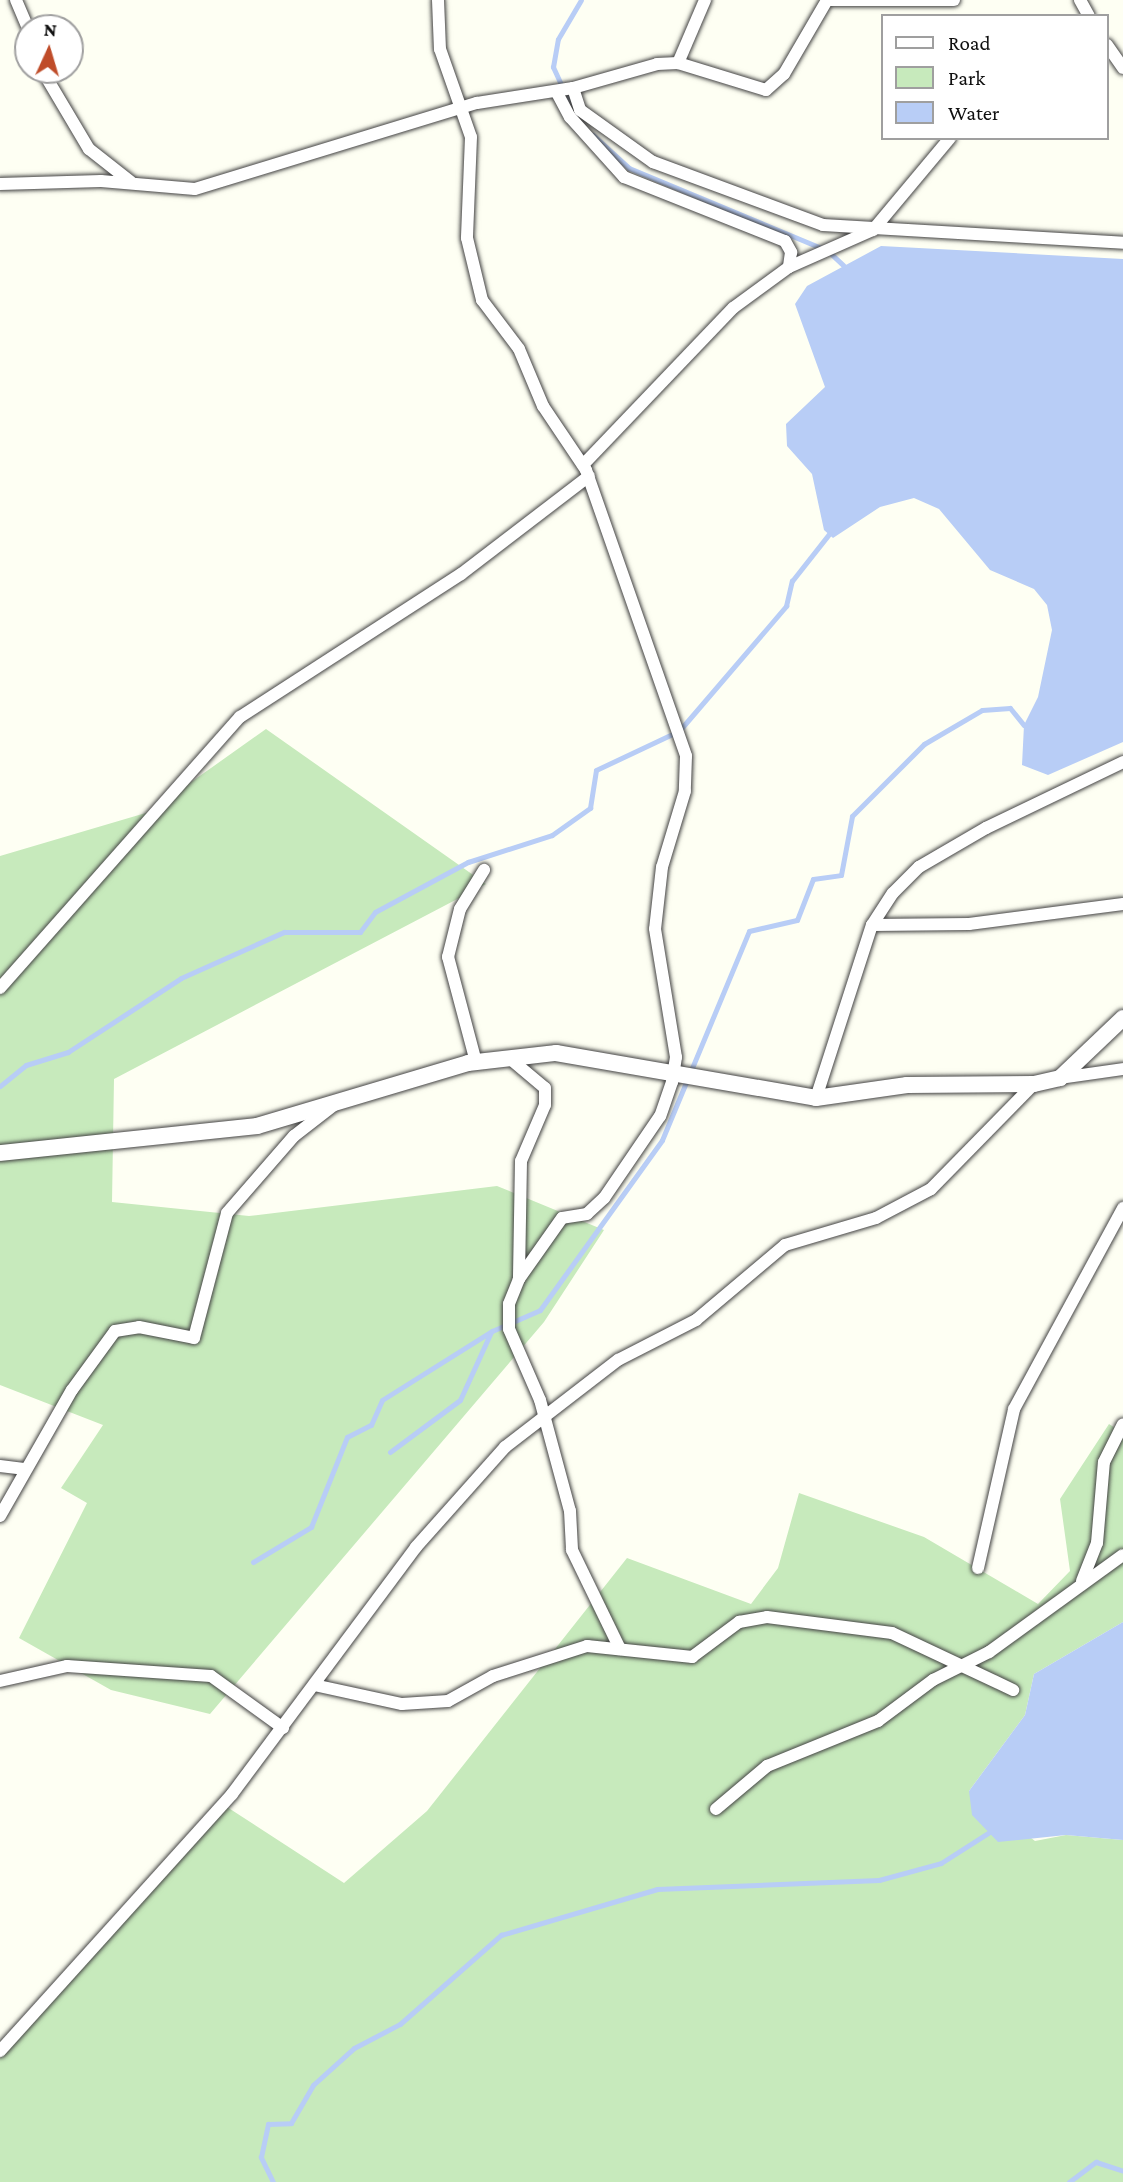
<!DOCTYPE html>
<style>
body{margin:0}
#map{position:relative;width:1123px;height:2182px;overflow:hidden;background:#fefff3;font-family:"Crimson Pro",serif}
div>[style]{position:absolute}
.green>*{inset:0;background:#c7eabc}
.water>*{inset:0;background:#b8cdf6}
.stream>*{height:5px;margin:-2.5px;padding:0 2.5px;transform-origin:2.5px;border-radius:2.5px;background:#b8cdf6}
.roads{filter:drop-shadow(0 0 2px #434343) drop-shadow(0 0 2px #434343)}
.minor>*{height:12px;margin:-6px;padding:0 6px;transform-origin:6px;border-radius:6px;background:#fff}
.tertiary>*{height:16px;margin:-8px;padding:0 8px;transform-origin:8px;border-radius:8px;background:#fff}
span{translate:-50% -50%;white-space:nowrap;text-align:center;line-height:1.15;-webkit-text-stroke:7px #fff;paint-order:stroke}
.legend{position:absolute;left:881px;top:14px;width:228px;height:126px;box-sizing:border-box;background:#fff;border:2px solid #9f9f9f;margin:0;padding:9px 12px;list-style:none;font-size:21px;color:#101010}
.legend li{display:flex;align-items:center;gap:14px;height:35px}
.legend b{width:35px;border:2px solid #9f9f9f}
.north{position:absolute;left:14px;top:14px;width:70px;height:70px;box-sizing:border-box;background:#fff;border:2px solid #9f9f9f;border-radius:50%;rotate:4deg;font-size:19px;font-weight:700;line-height:28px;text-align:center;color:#101010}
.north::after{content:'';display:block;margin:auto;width:24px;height:32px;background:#bf4c29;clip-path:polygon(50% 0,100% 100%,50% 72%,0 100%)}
</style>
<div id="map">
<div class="green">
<i style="clip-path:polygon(266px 729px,486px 884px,114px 1079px,112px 1202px,249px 1216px,497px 1186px,604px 1230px,544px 1322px,210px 1714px,111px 1690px,19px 1638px,87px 1503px,61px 1488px,103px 1425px,0 1385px,0 856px,149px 812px)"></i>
<i style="clip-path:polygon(1109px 1424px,1123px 1433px,1123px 1622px,1034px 1674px,1025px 1715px,969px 1791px,1035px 1841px,1066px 1835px,1123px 1840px,1123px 2182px,0 2182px,0 2058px,227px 1807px,344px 1883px,427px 1811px,627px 1558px,751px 1604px,778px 1568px,799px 1493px,924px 1537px,1038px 1604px,1070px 1571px,1060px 1499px)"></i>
</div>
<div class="water">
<i style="clip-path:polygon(881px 246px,1123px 259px,1123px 742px,1048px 775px,1022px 765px,1024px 725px,1038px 697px,1052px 630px,1047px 605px,1034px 589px,990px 570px,939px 509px,914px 498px,880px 507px,833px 538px,824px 530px,812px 474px,787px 446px,786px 424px,825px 387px,795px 304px,807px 286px)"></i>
<i style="clip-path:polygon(1123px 1622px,1123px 1840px,1066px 1835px,998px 1842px,972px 1815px,969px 1791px,1025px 1715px,1034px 1674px)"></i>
</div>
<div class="stream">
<i style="left:575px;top:115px;width:53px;rotate:-114.6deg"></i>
<i style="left:553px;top:67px;width:28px;rotate:-80deg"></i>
<i style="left:558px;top:39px;width:45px;rotate:-59.5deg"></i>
<i style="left:593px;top:135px;width:49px;rotate:42.5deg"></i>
<i style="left:629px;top:168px;width:216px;rotate:22.6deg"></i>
<i style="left:828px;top:251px;width:21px;rotate:43deg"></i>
<i style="left:0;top:1086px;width:33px;rotate:-39deg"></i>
<i style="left:26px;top:1065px;width:44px;rotate:-17.2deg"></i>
<i style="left:68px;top:1052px;width:135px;rotate:-33.2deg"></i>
<i style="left:181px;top:978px;width:113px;rotate:-24.1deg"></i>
<i style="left:284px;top:932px;width:76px"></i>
<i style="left:360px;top:932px;width:25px;rotate:-53deg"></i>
<i style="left:375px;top:912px;width:106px;rotate:-28.3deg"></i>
<i style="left:468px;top:862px;width:88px;rotate:-17.8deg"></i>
<i style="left:552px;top:835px;width:47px;rotate:-35.4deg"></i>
<i style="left:590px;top:808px;width:38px;rotate:-81deg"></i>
<i style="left:596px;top:770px;width:92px;rotate:-25.2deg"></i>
<i style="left:679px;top:731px;width:165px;rotate:-49.4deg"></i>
<i style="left:786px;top:606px;width:26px;rotate:-77deg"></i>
<i style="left:792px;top:581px;width:60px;rotate:-51.8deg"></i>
<i style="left:390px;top:1452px;width:87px;rotate:-36.6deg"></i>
<i style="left:460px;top:1400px;width:75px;rotate:-65.5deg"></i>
<i style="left:253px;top:1562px;width:68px;rotate:-31.1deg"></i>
<i style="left:311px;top:1527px;width:97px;rotate:-68.2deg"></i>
<i style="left:347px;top:1437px;width:27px;rotate:-27deg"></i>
<i style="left:371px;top:1425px;width:27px;rotate:-66deg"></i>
<i style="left:382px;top:1400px;width:130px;rotate:-32.1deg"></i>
<i style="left:492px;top:1331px;width:52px;rotate:-23.6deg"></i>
<i style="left:540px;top:1310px;width:209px;rotate:-54.3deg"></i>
<i style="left:662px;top:1140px;width:226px;rotate:-67.4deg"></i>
<i style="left:749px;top:931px;width:49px;rotate:-12.9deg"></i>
<i style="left:797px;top:920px;width:44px;rotate:-68.7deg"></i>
<i style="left:813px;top:879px;width:28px;rotate:-8deg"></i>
<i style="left:841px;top:875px;width:60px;rotate:-79.4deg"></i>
<i style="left:852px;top:816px;width:102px;rotate:-45deg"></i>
<i style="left:924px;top:744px;width:67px;rotate:-30.4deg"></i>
<i style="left:982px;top:710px;width:28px;rotate:-4deg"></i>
<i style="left:1010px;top:708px;width:22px;rotate:51deg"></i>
<i style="left:273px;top:2182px;width:28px;rotate:-116deg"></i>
<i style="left:261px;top:2157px;width:34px;rotate:-78deg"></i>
<i style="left:268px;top:2124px;width:23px;rotate:-2deg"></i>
<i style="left:291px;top:2123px;width:44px;rotate:-59.9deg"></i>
<i style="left:313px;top:2085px;width:55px;rotate:-42.1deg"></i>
<i style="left:354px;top:2048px;width:52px;rotate:-27.6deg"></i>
<i style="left:400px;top:2024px;width:135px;rotate:-41.4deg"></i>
<i style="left:501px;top:1935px;width:163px;rotate:-16.4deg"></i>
<i style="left:657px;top:1889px;width:222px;rotate:-2.3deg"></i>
<i style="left:879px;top:1880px;width:64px;rotate:-15.3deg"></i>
<i style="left:941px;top:1863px;width:56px;rotate:-32.6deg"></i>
<i style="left:1069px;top:2182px;width:34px;rotate:-37deg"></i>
<i style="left:1096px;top:2162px;width:28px;rotate:18deg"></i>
</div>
<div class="roads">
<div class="minor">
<i style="left:16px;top:0;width:30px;rotate:67deg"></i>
<i style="left:438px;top:0;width:49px;rotate:87.7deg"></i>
<i style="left:440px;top:49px;width:93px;rotate:70.6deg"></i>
<i style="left:471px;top:137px;width:101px;rotate:92.3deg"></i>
<i style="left:467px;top:238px;width:64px;rotate:76.4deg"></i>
<i style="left:482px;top:300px;width:61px;rotate:52.9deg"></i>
<i style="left:519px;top:349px;width:62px;rotate:67.2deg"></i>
<i style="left:543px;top:406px;width:77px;rotate:56.1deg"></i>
<i style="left:586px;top:470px;width:303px;rotate:70.7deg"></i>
<i style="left:686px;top:756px;width:35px;rotate:92deg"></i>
<i style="left:685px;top:791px;width:79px;rotate:106.8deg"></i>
<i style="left:662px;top:867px;width:62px;rotate:96.4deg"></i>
<i style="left:655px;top:929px;width:130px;rotate:80.7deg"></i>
<i style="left:676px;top:1057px;width:25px;rotate:99deg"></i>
<i style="left:672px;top:1082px;width:36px;rotate:109deg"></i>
<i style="left:660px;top:1116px;width:99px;rotate:124.3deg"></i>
<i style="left:604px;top:1198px;width:23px;rotate:137deg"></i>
<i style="left:587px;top:1214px;width:25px;rotate:171deg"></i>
<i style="left:562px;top:1218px;width:75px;rotate:125.2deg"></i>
<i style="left:519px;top:1279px;width:27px;rotate:112deg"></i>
<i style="left:509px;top:1304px;width:25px;rotate:90deg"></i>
<i style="left:509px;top:1329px;width:77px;rotate:66.4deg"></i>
<i style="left:540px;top:1400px;width:115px;rotate:74.9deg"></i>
<i style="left:570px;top:1511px;width:39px;rotate:87deg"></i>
<i style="left:572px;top:1550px;width:110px;rotate:64.1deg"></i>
<i style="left:1080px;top:0;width:18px;rotate:61deg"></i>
<i style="left:1107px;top:45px;width:28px;rotate:55deg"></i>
<i style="left:678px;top:63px;width:69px;rotate:-66.8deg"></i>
<i style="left:42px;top:70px;width:92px;rotate:59.3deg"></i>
<i style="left:89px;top:149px;width:53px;rotate:38.2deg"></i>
<i style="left:573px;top:88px;width:23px;rotate:72deg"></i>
<i style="left:580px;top:110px;width:90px;rotate:35.5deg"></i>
<i style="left:653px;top:162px;width:181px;rotate:20.3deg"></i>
<i style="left:823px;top:225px;width:301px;rotate:3.4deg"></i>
<i style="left:556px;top:91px;width:30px;rotate:62deg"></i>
<i style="left:570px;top:117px;width:81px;rotate:48deg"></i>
<i style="left:624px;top:177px;width:173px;rotate:21.7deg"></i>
<i style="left:785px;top:241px;width:13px;rotate:61deg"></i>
<i style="left:791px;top:252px;width:15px;rotate:98deg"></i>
<i style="left:789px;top:267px;width:69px;rotate:143.8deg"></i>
<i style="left:733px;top:308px;width:217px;rotate:133.7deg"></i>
<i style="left:0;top:184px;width:101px;rotate:-1.7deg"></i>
<i style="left:101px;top:181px;width:94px;rotate:4.9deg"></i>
<i style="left:195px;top:189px;width:295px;rotate:-17deg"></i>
<i style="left:477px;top:103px;width:97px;rotate:-8.9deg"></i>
<i style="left:573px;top:88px;width:87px;rotate:-15.9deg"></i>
<i style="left:657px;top:64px;width:21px;rotate:-3deg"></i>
<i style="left:678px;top:63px;width:92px;rotate:17.1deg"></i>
<i style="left:766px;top:90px;width:24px;rotate:-42deg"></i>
<i style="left:784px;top:74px;width:86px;rotate:-59.8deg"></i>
<i style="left:827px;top:0;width:127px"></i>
<i style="left:789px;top:267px;width:92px;rotate:-23.8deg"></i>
<i style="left:873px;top:230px;width:120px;rotate:-50.1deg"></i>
<i style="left:872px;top:925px;width:97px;rotate:-0.6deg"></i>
<i style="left:969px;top:924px;width:155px;rotate:-7.4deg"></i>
<i style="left:0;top:988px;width:362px;rotate:-48.5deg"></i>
<i style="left:240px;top:717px;width:263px;rotate:-32.9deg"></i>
<i style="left:461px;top:574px;width:161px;rotate:-37.4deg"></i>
<i style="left:508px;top:1057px;width:48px;rotate:40deg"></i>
<i style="left:545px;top:1088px;width:17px;rotate:90deg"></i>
<i style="left:545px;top:1105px;width:61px;rotate:113.2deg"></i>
<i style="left:521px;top:1161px;width:118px;rotate:91deg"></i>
<i style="left:476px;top:1062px;width:109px;rotate:-104.9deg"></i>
<i style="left:448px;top:957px;width:49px;rotate:-76deg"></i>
<i style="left:460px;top:909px;width:46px;rotate:-58.4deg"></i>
<i style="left:1060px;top:1078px;width:64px;rotate:-8.1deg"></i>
<i style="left:816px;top:1098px;width:182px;rotate:-72.1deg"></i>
<i style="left:872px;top:925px;width:38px;rotate:-57deg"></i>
<i style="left:893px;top:893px;width:37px;rotate:-45deg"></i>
<i style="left:919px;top:867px;width:78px;rotate:-30.2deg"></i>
<i style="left:986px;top:828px;width:152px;rotate:-25.7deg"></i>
<i style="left:0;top:1466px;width:26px;rotate:7deg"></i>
<i style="left:0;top:1516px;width:145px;rotate:-60.3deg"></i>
<i style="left:72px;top:1390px;width:73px;rotate:-53.9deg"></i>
<i style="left:115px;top:1331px;width:24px;rotate:-9deg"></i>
<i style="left:139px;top:1327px;width:56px;rotate:11.3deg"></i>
<i style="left:194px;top:1338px;width:129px;rotate:-75.2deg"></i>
<i style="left:227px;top:1213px;width:102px;rotate:-49deg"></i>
<i style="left:294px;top:1136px;width:51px;rotate:-37.8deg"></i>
<i style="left:978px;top:1568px;width:163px;rotate:-77.2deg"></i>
<i style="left:1014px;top:1409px;width:229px;rotate:-61.5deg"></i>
<i style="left:1082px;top:1581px;width:41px;rotate:-68.5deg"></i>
<i style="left:1097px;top:1543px;width:81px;rotate:-85.1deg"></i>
<i style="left:1104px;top:1462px;width:42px;rotate:-63.4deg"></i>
<i style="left:0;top:1681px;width:69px;rotate:-12.6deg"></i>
<i style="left:67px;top:1666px;width:144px;rotate:4deg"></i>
<i style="left:211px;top:1676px;width:89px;rotate:35.8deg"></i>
<i style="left:314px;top:1685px;width:90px;rotate:12.2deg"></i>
<i style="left:402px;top:1704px;width:46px;rotate:-3.7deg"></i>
<i style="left:448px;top:1701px;width:51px;rotate:-29.1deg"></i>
<i style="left:493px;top:1676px;width:99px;rotate:-17.7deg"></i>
<i style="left:587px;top:1646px;width:106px;rotate:6deg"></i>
<i style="left:692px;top:1657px;width:59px;rotate:-36.7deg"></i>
<i style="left:739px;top:1622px;width:28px;rotate:-10deg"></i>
<i style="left:767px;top:1617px;width:126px;rotate:7.3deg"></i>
<i style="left:892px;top:1633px;width:134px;rotate:25.2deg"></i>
<i style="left:716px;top:1809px;width:67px;rotate:-40.1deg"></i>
<i style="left:767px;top:1766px;width:120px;rotate:-22.1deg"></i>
<i style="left:878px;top:1721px;width:69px;rotate:-36.7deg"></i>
<i style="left:933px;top:1680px;width:63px;rotate:-26.6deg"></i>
<i style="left:989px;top:1652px;width:165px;rotate:-35.9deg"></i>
<i style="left:0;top:2051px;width:346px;rotate:-47.9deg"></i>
<i style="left:232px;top:1794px;width:308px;rotate:-53.3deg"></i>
<i style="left:416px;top:1547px;width:134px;rotate:-48.3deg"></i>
<i style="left:505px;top:1447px;width:143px;rotate:-37.6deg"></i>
<i style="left:618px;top:1360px;width:88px;rotate:-27.1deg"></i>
<i style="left:696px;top:1320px;width:116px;rotate:-40.1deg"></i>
<i style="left:785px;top:1245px;width:95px;rotate:-16.5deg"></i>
<i style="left:876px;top:1218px;width:62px;rotate:-27.8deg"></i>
<i style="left:931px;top:1189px;width:147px;rotate:-45.6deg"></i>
</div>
<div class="tertiary">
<i style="left:0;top:1153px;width:258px;rotate:-6deg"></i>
<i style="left:257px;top:1126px;width:220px;rotate:-16.6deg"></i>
<i style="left:468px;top:1063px;width:89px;rotate:-6.5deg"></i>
<i style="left:556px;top:1053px;width:264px;rotate:9.8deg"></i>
<i style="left:816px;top:1098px;width:92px;rotate:-8.1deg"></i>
<i style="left:907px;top:1085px;width:127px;rotate:-0.5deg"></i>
<i style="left:1034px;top:1084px;width:27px;rotate:-13deg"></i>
<i style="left:1060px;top:1078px;width:87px;rotate:-43.6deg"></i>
</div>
</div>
<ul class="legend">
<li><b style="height:9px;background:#fff"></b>Road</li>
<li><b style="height:19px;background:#c7eabc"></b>Park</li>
<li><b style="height:19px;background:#b8cdf6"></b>Water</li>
</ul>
<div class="north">N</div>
</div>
